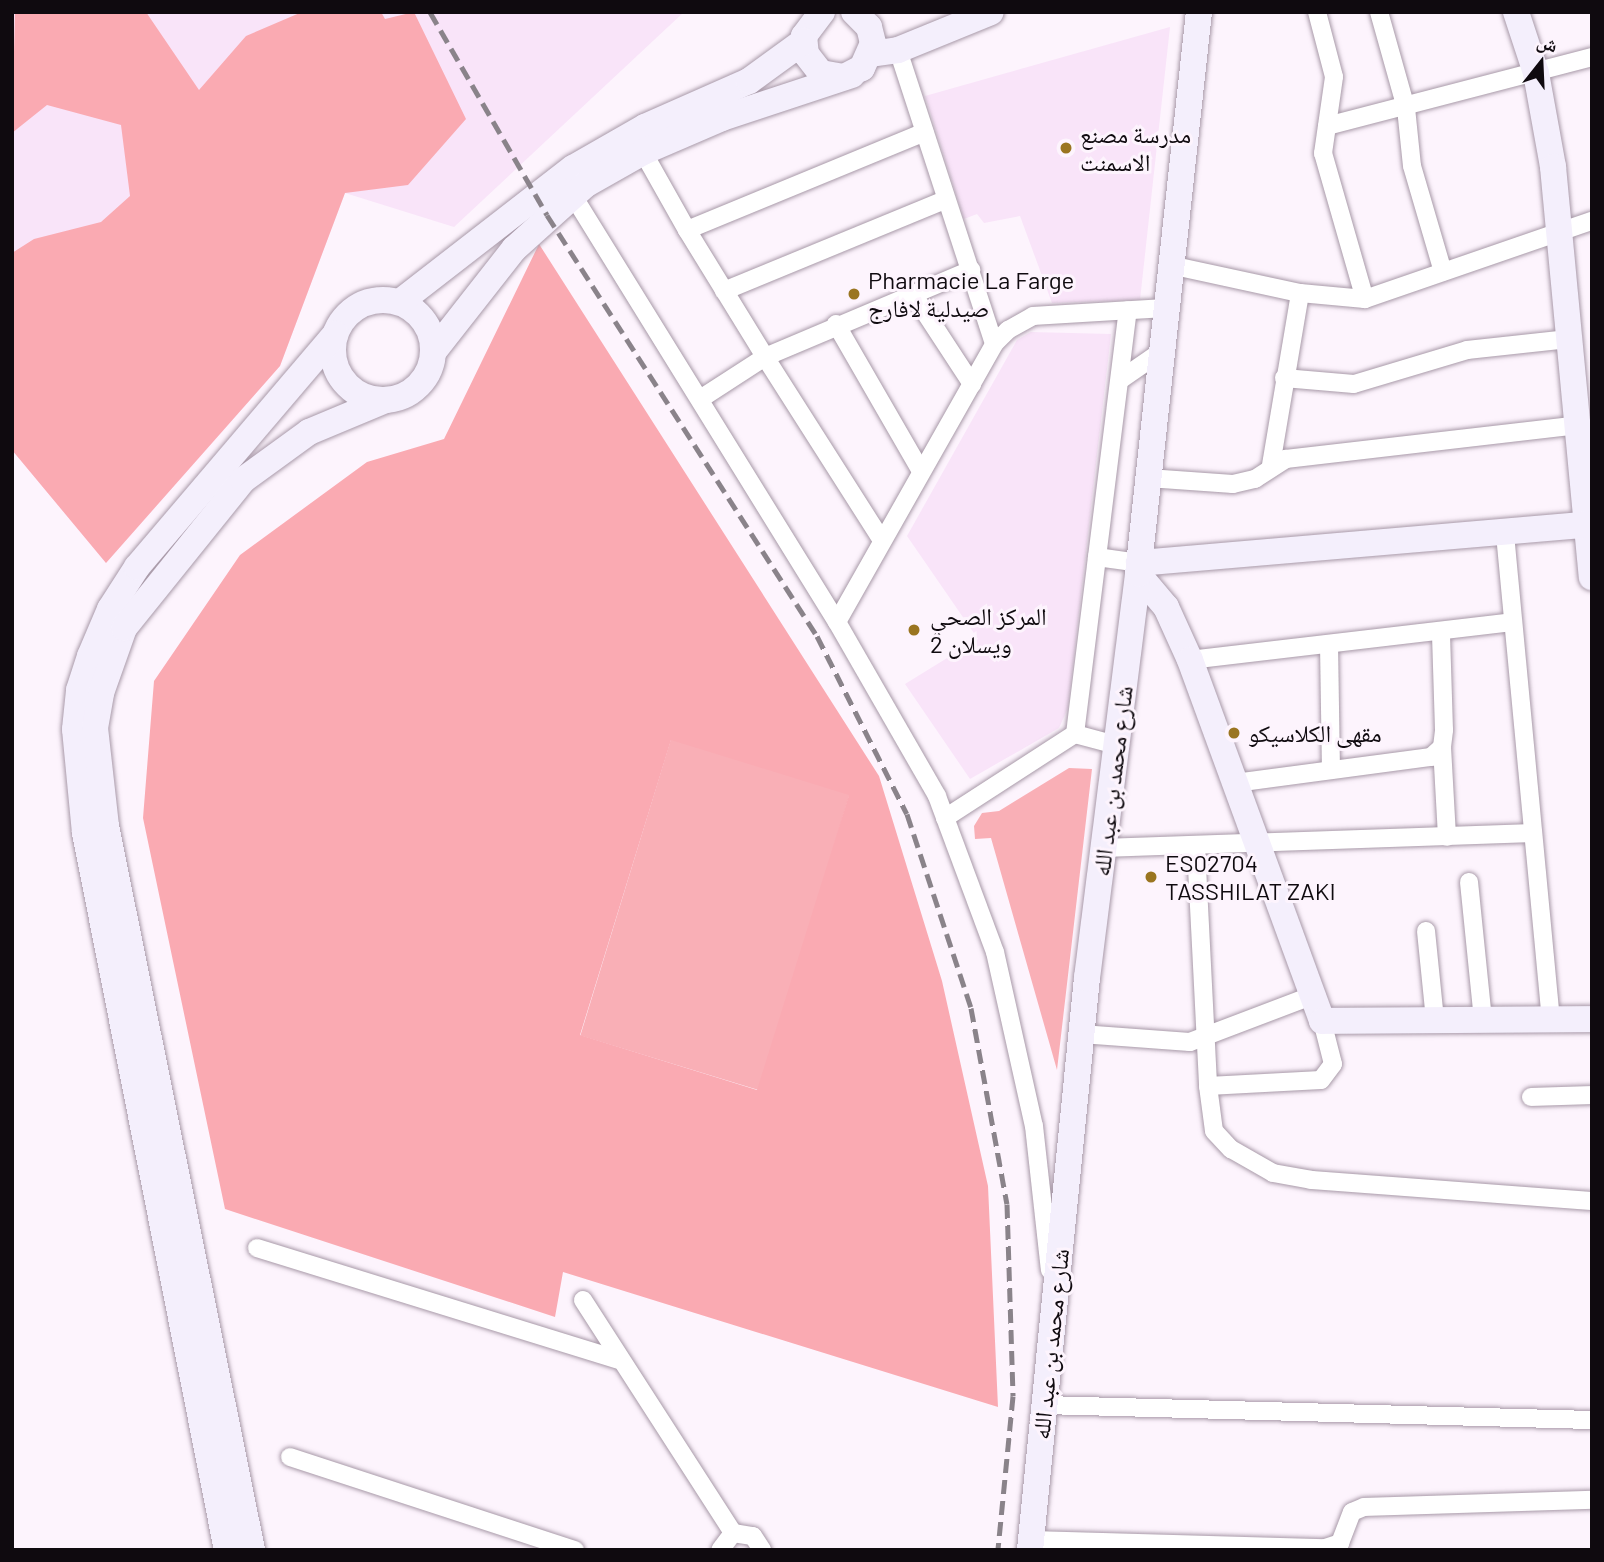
<!DOCTYPE html>
<meta charset="utf-8">
<style>
body{margin:0}
#map{position:relative;width:1604px;height:1562px;overflow:hidden;background:#fdf4fd;font-family:Barlow,"Noto Naskh Arabic",sans-serif}
div>[style]{position:absolute}
.built>*{inset:0;background:#f9e4f9}
.green>*{inset:0;background:#f9afb6;transform-origin:0 0}
.forest>*{inset:0;background:#faaab2}
.roads{filter:drop-shadow(0 0 2px #a899a8) drop-shadow(0 0 2px #a899a8)}
.street>*{height:18px;margin:-9px;padding:0 9px;transform-origin:9px;border-radius:9px;background:#fff}
.secondary>*{height:26px;margin:-13px;padding:0 13px;transform-origin:13px;border-radius:13px;background:#f4effc}
.secondary>.ring{margin:-13px;padding:0;box-sizing:content-box;background:none;border:26px solid #f4effc;border-radius:50%}
.rail>*{height:5px;margin-top:-2.5px;transform-origin:0;background:repeating-linear-gradient(90deg,#8a838a 0 14px,transparent 0 21px)}
.dots>*{width:19px;height:19px;translate:-50% -50%;box-sizing:border-box;border:4px solid #fdf4fd;border-radius:50%}
span{translate:-50% -50%;white-space:nowrap;text-align:center;line-height:1.15;-webkit-text-stroke:6px #fdf4fd;paint-order:stroke}
.poi-label{font-size:24px;color:#0f0a0f}
.left{translate:0 -50%;text-align:left}
.street-label{font-size:24px;color:#0f0a0f}
.frame{position:absolute;inset:0;border:14px solid #0f0a0f;pointer-events:none}
.north{position:absolute;left:1506px;top:28px;width:70px;height:70px;-webkit-text-stroke:5px #fdf4fd;paint-order:stroke;rotate:18deg;font-size:19px;font-weight:700;line-height:28px;text-align:center;color:#0f0a0f}
.north::after{content:'';display:block;margin:auto;width:24px;height:32px;background:#0f0a0f;clip-path:polygon(50% 0,100% 100%,50% 72%,0 100%)}
</style>
<div id="map">
<div class="built">
<i style="clip-path:polygon(12px 12px,684px 12px,454px 227px,345px 193px,280px 366px,106px 563px,12px 450px)"></i>
<i style="clip-path:polygon(1170px 27px,1140px 300px,1052px 303px,1020px 216px,984px 223px,977px 214px,964px 219px,925px 96px)"></i>
<i style="clip-path:polygon(1031px 332px,1111px 334px,1068px 708px,1059px 728px,970px 779px,905px 684px,978px 639px,907px 536px,1017px 340px)"></i>
</div>
<div class="green">
<i style="left:671px;top:739px;width:187px;height:310px;rotate:17deg"></i>
<i style="clip-path:polygon(1069px 768px,1092px 769px,1057px 1070px,991px 838px,975px 839px,974px 826px,982px 813px,999px 811px)"></i>
</div>
<div class="forest">
<i style="clip-path:polygon(15px 12px,146px 12px,199px 90px,246px 36px,302px 12px,381px 12px,385px 19px,414px 12px,466px 119px,408px 185px,345px 193px,280px 366px,106px 563px,12px 450px,12px 253px,34px 239px,101px 222px,130px 196px,121px 125px,47px 105px,12px 133px)"></i>
<i style="clip-path:polygon(evenodd,539px 244px,879px 776px,942px 981px,988px 1186px,998px 1407px,563px 1272px,555px 1317px,225px 1209px,143px 818px,154px 681px,240px 555px,367px 462px,444px 439px,539px 244px,671px 740px,849px 795px,757px 1090px,580px 1035px,671px 740px)"></i>
</div>
<div class="roads">
<div class="street">
<i style="left:1317px;top:12px;width:67px;rotate:75.3deg"></i>
<i style="left:1334px;top:77px;width:77px;rotate:98.2deg"></i>
<i style="left:1323px;top:153px;width:152px;rotate:74deg"></i>
<i style="left:1379px;top:12px;width:100px;rotate:74.3deg"></i>
<i style="left:1406px;top:108px;width:58px;rotate:84.1deg"></i>
<i style="left:1412px;top:166px;width:110px;rotate:73.7deg"></i>
<i style="left:898px;top:50px;width:309px;rotate:71.9deg"></i>
<i style="left:1327px;top:126px;width:274px;rotate:-14.6deg"></i>
<i style="left:643px;top:152px;width:90px;rotate:60.6deg"></i>
<i style="left:687px;top:230px;width:257px;rotate:-22.4deg"></i>
<i style="left:572px;top:194px;width:503px;rotate:58.24deg"></i>
<i style="left:837px;top:622px;width:201px;rotate:60.1deg"></i>
<i style="left:937px;top:796px;width:166px;rotate:69.6deg"></i>
<i style="left:995px;top:952px;width:178px;rotate:77.4deg"></i>
<i style="left:1034px;top:1126px;width:145px;rotate:83.7deg"></i>
<i style="left:687px;top:230px;width:149px;rotate:58.4deg"></i>
<i style="left:765px;top:357px;width:77px;rotate:147.1deg"></i>
<i style="left:1170px;top:265px;width:133px;rotate:12.2deg"></i>
<i style="left:1300px;top:293px;width:65px;rotate:5.3deg"></i>
<i style="left:1365px;top:299px;width:240px;rotate:-19deg"></i>
<i style="left:724px;top:291px;width:239px;rotate:-22.4deg"></i>
<i style="left:913px;top:294px;width:108px;rotate:56.8deg"></i>
<i style="left:836px;top:324px;width:170px;rotate:60deg"></i>
<i style="left:1284px;top:378px;width:70px;rotate:4.9deg"></i>
<i style="left:1354px;top:384px;width:118px;rotate:-16.7deg"></i>
<i style="left:1467px;top:350px;width:102px;rotate:-6.2deg"></i>
<i style="left:1120px;top:380px;width:47px;rotate:-34.7deg"></i>
<i style="left:1271px;top:465px;width:174px;rotate:-80.4deg"></i>
<i style="left:1148px;top:478px;width:85px;rotate:4deg"></i>
<i style="left:1233px;top:484px;width:23px;rotate:-13deg"></i>
<i style="left:1255px;top:479px;width:37px;rotate:-33deg"></i>
<i style="left:1286px;top:459px;width:294px;rotate:-6.6deg"></i>
<i style="left:1505px;top:534px;width:488px;rotate:84.6deg"></i>
<i style="left:881px;top:539px;width:216px;rotate:-122.5deg"></i>
<i style="left:765px;top:357px;width:224px;rotate:-22.9deg"></i>
<i style="left:1097px;top:557px;width:42px;rotate:8.1deg"></i>
<i style="left:837px;top:622px;width:319px;rotate:-60.5deg"></i>
<i style="left:994px;top:344px;width:20px;rotate:-45deg"></i>
<i style="left:1008px;top:330px;width:29px;rotate:-29deg"></i>
<i style="left:1033px;top:316px;width:132px;rotate:-3.5deg"></i>
<i style="left:1329px;top:644px;width:126px;rotate:89.1deg"></i>
<i style="left:1190px;top:660px;width:324px;rotate:-6.7deg"></i>
<i style="left:1075px;top:734px;width:42px;rotate:15deg"></i>
<i style="left:1442px;top:747px;width:90px;rotate:86.8deg"></i>
<i style="left:1235px;top:783px;width:198px;rotate:-7.6deg"></i>
<i style="left:1431px;top:757px;width:15px;rotate:-42deg"></i>
<i style="left:1442px;top:747px;width:17px;rotate:-83deg"></i>
<i style="left:1444px;top:730px;width:97px;rotate:-91.8deg"></i>
<i style="left:945px;top:818px;width:155px;rotate:-32.9deg"></i>
<i style="left:1075px;top:734px;width:427px;rotate:-82.9deg"></i>
<i style="left:1196px;top:847px;width:239px;rotate:87.1deg"></i>
<i style="left:1208px;top:1086px;width:45px;rotate:82.4deg"></i>
<i style="left:1214px;top:1131px;width:25px;rotate:47deg"></i>
<i style="left:1231px;top:1149px;width:48px;rotate:29.7deg"></i>
<i style="left:1273px;top:1173px;width:39px;rotate:10deg"></i>
<i style="left:1311px;top:1180px;width:282px;rotate:4.3deg"></i>
<i style="left:1104px;top:848px;width:428px;rotate:-2deg"></i>
<i style="left:1469px;top:882px;width:138px;rotate:84.2deg"></i>
<i style="left:1426px;top:931px;width:89px;rotate:84.2deg"></i>
<i style="left:1081px;top:1034px;width:109px;rotate:4.2deg"></i>
<i style="left:1190px;top:1042px;width:133px;rotate:-20.8deg"></i>
<i style="left:1208px;top:1086px;width:113px;rotate:-3deg"></i>
<i style="left:1321px;top:1080px;width:20px;rotate:-53deg"></i>
<i style="left:1333px;top:1064px;width:44px;rotate:-104.3deg"></i>
<i style="left:1531px;top:1097px;width:61px;rotate:-1.9deg"></i>
<i style="left:257px;top:1248px;width:378px;rotate:17.2deg"></i>
<i style="left:583px;top:1300px;width:277px;rotate:57.2deg"></i>
<i style="left:733px;top:1533px;width:21px;rotate:127deg"></i>
<i style="left:1044px;top:1405px;width:548px;rotate:1.57deg"></i>
<i style="left:290px;top:1457px;width:300px;rotate:18.1deg"></i>
<i style="left:733px;top:1533px;width:20px;rotate:9deg"></i>
<i style="left:753px;top:1536px;width:17px;rotate:57deg"></i>
<i style="left:1031px;top:1540px;width:294px;rotate:1.6deg"></i>
<i style="left:1325px;top:1548px;width:16px;rotate:-18deg"></i>
<i style="left:1340px;top:1543px;width:33px;rotate:-69deg"></i>
<i style="left:1352px;top:1512px;width:13px;rotate:-23deg"></i>
<i style="left:1364px;top:1507px;width:228px;rotate:-1.8deg"></i>
</div>
<div class="secondary">
<i style="left:822px;top:12px;width:30px;rotate:127deg"></i>
<i style="left:804px;top:36px;width:18px;rotate:84deg"></i>
<i style="left:806px;top:54px;width:24px;rotate:52deg"></i>
<i style="left:821px;top:73px;width:23px;rotate:10deg"></i>
<i style="left:844px;top:77px;width:20px;rotate:-27deg"></i>
<i style="left:862px;top:68px;width:27px;rotate:-66deg"></i>
<i style="left:873px;top:43px;width:16px;rotate:-104deg"></i>
<i style="left:869px;top:27px;width:21px;rotate:-135deg"></i>
<i style="left:1516px;top:12px;width:64px;rotate:71.8deg"></i>
<i style="left:1536px;top:73px;width:96px;rotate:79.7deg"></i>
<i style="left:1553px;top:167px;width:412px;rotate:84.6deg"></i>
<i style="left:871px;top:54px;width:27px;rotate:-8deg"></i>
<i style="left:898px;top:50px;width:100px;rotate:-22.2deg"></i>
<i class="ring" style="left:333px;top:300px;width:74px;height:74px"></i>
<i style="left:400px;top:302px;width:219px;rotate:-37.8deg"></i>
<i style="left:573px;top:168px;width:83px;rotate:-29.7deg"></i>
<i style="left:645px;top:127px;width:114px;rotate:-23.9deg"></i>
<i style="left:749px;top:81px;width:68px;rotate:-36deg"></i>
<i style="left:434px;top:351px;width:130px;rotate:-51.9deg"></i>
<i style="left:514px;top:249px;width:96px;rotate:-42deg"></i>
<i style="left:585px;top:185px;width:67px;rotate:-29.6deg"></i>
<i style="left:643px;top:152px;width:86px;rotate:-23.3deg"></i>
<i style="left:722px;top:118px;width:137px;rotate:-18.3deg"></i>
<i style="left:1139px;top:563px;width:455px;rotate:-4.9deg"></i>
<i style="left:1138px;top:574px;width:43px;rotate:49.7deg"></i>
<i style="left:1166px;top:607px;width:58px;rotate:65.6deg"></i>
<i style="left:1190px;top:660px;width:384px;rotate:69.9deg"></i>
<i style="left:1322px;top:1021px;width:270px;rotate:-0.4deg"></i>
<i style="left:227px;top:1550px;width:731px;rotate:-101.2deg"></i>
<i style="left:85px;top:833px;width:104px;rotate:-95.5deg"></i>
<i style="left:75px;top:729px;width:39px;rotate:-84deg"></i>
<i style="left:79px;top:690px;width:36px;rotate:-72deg"></i>
<i style="left:90px;top:656px;width:51px;rotate:-66.9deg"></i>
<i style="left:110px;top:609px;width:50px;rotate:-57.3deg"></i>
<i style="left:137px;top:567px;width:306px;rotate:-49.6deg"></i>
<i style="left:252px;top:1550px;width:739px;rotate:-101.4deg"></i>
<i style="left:106px;top:826px;width:99px;rotate:-96.4deg"></i>
<i style="left:95px;top:728px;width:36px;rotate:-80deg"></i>
<i style="left:101px;top:693px;width:69px;rotate:-70.5deg"></i>
<i style="left:124px;top:628px;width:190px;rotate:-51.2deg"></i>
<i style="left:243px;top:480px;width:82px;rotate:-36deg"></i>
<i style="left:309px;top:432px;width:83px;rotate:-22.6deg"></i>
<i style="left:1030px;top:1550px;width:575px;rotate:-84.31deg"></i>
<i style="left:1087px;top:978px;width:407px;rotate:-82.8deg"></i>
<i style="left:1138px;top:574px;width:565px;rotate:-83.81deg"></i>
</div>
</div>
<div class="rail">
<i style="left:430px;top:12px;width:234px;rotate:60deg"></i>
<i style="left:547px;top:215px;width:500px;rotate:57.33deg"></i>
<i style="left:817px;top:636px;width:199px;rotate:63.2deg"></i>
<i style="left:907px;top:814px;width:204px;rotate:71.7deg"></i>
<i style="left:971px;top:1008px;width:199px;rotate:79.6deg"></i>
<i style="left:1007px;top:1204px;width:192px;rotate:88.2deg"></i>
<i style="left:1013px;top:1396px;width:155px;rotate:95.6deg"></i>
</div>
<div class="dots">
<i style="left:1066px;top:148px;background:#9a7520"></i>
<i style="left:854px;top:294px;background:#9a7520"></i>
<i style="left:914px;top:630px;background:#9a7520"></i>
<i style="left:1234px;top:733px;background:#9a7520"></i>
<i style="left:1151px;top:877px;background:#9a7520"></i>
</div>
<div class="poi-label">
<span class="left" style="left:1080px;top:148px">مدرسة مصنع<br>الاسمنت</span>
<span class="left" style="left:868px;top:294px">Pharmacie La Farge<br>صيدلية لافارج</span>
<span class="left" style="left:930px;top:630px">المركز الصحي<br>ويسلان 2</span>
<span class="left" style="left:1248px;top:733px">مقهى الكلاسيكو</span>
<span class="left" style="left:1165px;top:877px">ES02704<br>TASSHILAT ZAKI</span>
</div>
<div class="street-label">
<span style="left:1112px;top:781px;rotate:-83deg">شارع محمد بن عبد الله</span>
<span style="left:1050px;top:1344px;rotate:-84deg">شارع محمد بن عبد الله</span>
</div>
<div class="frame"></div>
<div class="north">ش</div>
</div>
